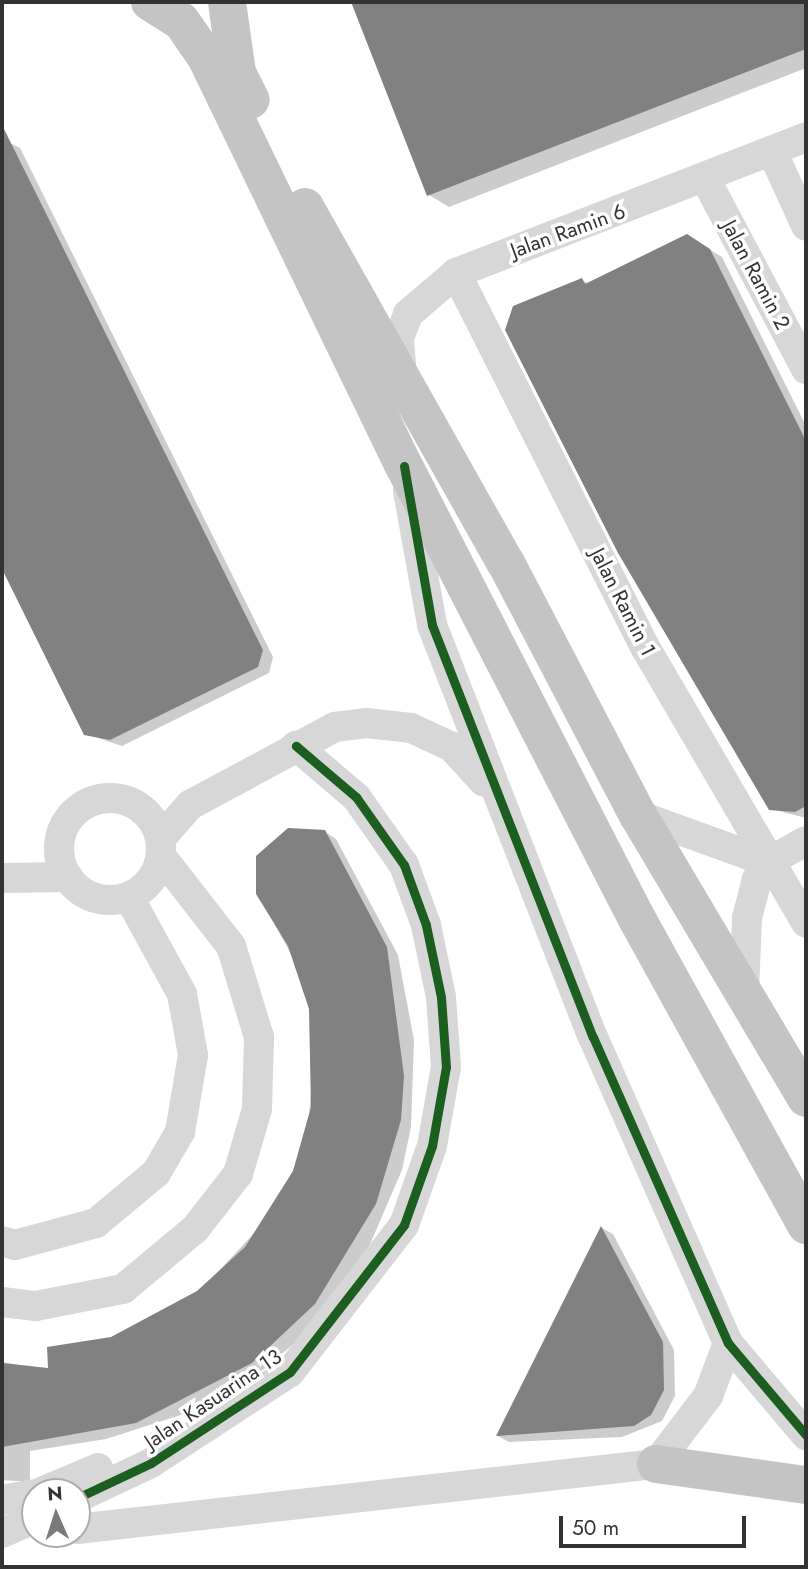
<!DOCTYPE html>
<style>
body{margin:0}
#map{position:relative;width:808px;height:1569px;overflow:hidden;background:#fff;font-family:Jost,sans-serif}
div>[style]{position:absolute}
.shadow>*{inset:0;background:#0003}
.building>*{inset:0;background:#818181}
.minor>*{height:30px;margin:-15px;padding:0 15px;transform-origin:15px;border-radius:15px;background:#d7d7d7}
.minor>.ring{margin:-15px;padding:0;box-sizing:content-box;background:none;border:30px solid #d7d7d7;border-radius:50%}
.motorway>*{height:38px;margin:-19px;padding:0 19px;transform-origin:19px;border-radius:19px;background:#c4c4c4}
.cycleway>*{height:9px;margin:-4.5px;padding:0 4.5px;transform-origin:4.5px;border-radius:4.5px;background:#1b5e20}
span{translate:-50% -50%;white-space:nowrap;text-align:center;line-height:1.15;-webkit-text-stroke:7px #fff;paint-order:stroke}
.street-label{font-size:21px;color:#333}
.frame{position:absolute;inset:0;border:4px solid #333;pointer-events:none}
.north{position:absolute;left:21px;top:1478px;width:70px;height:70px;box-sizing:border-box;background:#fff;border:2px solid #adadad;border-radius:50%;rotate:357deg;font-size:19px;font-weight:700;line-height:28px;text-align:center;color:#333}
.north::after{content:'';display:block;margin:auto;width:24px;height:32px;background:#7a7a7a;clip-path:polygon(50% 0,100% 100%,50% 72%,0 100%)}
.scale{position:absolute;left:559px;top:1516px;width:187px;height:32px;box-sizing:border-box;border:4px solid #333;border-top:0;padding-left:9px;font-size:21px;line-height:24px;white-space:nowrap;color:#333;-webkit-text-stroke:5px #fff;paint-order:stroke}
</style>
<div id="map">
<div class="shadow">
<i style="clip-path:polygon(368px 2px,806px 2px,806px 68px,449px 207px,429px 195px,355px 7px)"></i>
<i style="clip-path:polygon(2px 139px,20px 148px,273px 657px,269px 673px,122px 746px,86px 734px,2px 564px)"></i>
<i style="clip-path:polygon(699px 243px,722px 257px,806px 426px,806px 818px,771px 809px,582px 280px,589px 284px)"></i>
<i style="clip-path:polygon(325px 832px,336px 839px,398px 955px,414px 1040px,411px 1127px,402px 1170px,368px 1249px,297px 1341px,264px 1369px,187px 1413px,106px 1439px,30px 1451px,30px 1482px,2px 1480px,2px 1362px,49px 1370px,198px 1293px,274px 1212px,307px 1140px,315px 1042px,303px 976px,258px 894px)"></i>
<i style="clip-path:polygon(602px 1228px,613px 1234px,674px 1350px,675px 1396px,662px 1421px,622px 1437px,509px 1442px,498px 1436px)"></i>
</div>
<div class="building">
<i style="clip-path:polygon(351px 2px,806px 2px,806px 49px,427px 196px)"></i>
<i style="clip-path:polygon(2px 125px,263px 650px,258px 667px,110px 740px,84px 735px,2px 569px)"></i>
<i style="clip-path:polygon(687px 234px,710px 249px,806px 441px,806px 806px,795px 812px,769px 810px,618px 553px,505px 330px,513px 306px,582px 278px,585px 284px)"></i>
<i style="clip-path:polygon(288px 828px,325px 830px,387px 947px,404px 1076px,401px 1120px,376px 1204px,315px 1304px,252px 1363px,136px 1423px,2px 1447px,2px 1363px,48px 1368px,47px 1347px,111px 1337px,197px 1291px,245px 1247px,293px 1171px,311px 1107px,309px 1009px,288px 946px,256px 894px,256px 856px)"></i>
<i style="clip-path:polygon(601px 1226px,663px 1342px,664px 1390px,651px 1415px,634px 1426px,496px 1436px)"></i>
</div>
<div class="minor">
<i style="left:772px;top:151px;width:82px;rotate:65.6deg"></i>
<i style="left:706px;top:180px;width:214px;rotate:62.1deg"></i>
<i style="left:456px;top:273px;width:419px;rotate:63.2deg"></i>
<i style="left:645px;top:647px;width:319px;rotate:59.7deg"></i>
<i style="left:402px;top:375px;width:37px;rotate:-95deg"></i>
<i style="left:399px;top:338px;width:26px;rotate:-69deg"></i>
<i style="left:408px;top:314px;width:63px;rotate:-40.5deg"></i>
<i style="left:456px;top:273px;width:375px;rotate:-21.2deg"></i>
<i style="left:408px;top:491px;width:136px;rotate:79.8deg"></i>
<i style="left:432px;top:625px;width:442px;rotate:68.7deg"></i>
<i style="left:593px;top:1037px;width:334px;rotate:66.2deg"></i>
<i style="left:728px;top:1343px;width:121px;rotate:49.7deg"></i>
<i class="ring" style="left:59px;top:798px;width:72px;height:72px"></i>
<i style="left:638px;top:815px;width:138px;rotate:19.9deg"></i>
<i style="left:161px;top:838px;width:44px;rotate:-48.7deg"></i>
<i style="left:190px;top:805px;width:165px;rotate:-28.3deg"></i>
<i style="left:335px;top:727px;width:31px;rotate:-7deg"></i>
<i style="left:366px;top:723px;width:45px;rotate:6.3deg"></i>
<i style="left:411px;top:728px;width:45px;rotate:24.9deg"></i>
<i style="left:452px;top:747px;width:47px;rotate:47.6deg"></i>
<i style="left:2px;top:878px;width:66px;rotate:-0.9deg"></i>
<i style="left:744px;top:990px;width:72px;rotate:-87.6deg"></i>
<i style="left:747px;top:918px;width:40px;rotate:-75.6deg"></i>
<i style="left:757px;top:879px;width:20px;rotate:-57deg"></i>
<i style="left:768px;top:862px;width:43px;rotate:-28.9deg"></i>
<i style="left:2px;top:1241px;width:14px;rotate:17deg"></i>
<i style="left:15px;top:1245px;width:84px;rotate:-15.2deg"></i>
<i style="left:96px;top:1223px;width:78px;rotate:-39.8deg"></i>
<i style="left:156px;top:1173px;width:48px;rotate:-59.7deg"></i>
<i style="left:180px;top:1132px;width:78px;rotate:-80.4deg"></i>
<i style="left:193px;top:1055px;width:62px;rotate:-100.2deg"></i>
<i style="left:182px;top:994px;width:111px;rotate:-118.7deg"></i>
<i style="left:2px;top:1302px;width:34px;rotate:7deg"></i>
<i style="left:36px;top:1306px;width:89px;rotate:-11.1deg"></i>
<i style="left:123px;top:1289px;width:94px;rotate:-39.8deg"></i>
<i style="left:195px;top:1229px;width:70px;rotate:-52deg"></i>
<i style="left:238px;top:1174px;width:68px;rotate:-73.7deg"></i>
<i style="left:257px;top:1109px;width:72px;rotate:-88.4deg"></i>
<i style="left:259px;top:1037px;width:95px;rotate:-107.1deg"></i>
<i style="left:231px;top:946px;width:114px;rotate:-127.9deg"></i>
<i style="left:41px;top:1492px;width:62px;rotate:-22.8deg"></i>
<i style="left:77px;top:1498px;width:82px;rotate:-25.3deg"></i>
<i style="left:151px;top:1463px;width:166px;rotate:-33.2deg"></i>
<i style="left:290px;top:1372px;width:186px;rotate:-52.2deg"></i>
<i style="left:404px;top:1225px;width:84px;rotate:-70.5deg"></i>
<i style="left:432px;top:1146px;width:80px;rotate:-80deg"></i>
<i style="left:446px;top:1067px;width:70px;rotate:-94.1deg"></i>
<i style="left:441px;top:997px;width:74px;rotate:-101.8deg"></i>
<i style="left:426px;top:925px;width:64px;rotate:-110.1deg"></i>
<i style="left:404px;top:865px;width:83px;rotate:-125.2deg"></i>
<i style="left:356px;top:797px;width:79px;rotate:-139.6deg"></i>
<i style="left:2px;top:1500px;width:34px;rotate:-10deg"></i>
<i style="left:77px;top:1529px;width:583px;rotate:-6.41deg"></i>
<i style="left:656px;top:1464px;width:86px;rotate:-52.6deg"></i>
<i style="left:708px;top:1396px;width:57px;rotate:-69.3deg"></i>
<i style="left:2px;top:1533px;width:36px;rotate:-24deg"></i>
</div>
<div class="motorway">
<i style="left:150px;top:2px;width:36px;rotate:32deg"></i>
<i style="left:181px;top:21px;width:44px;rotate:55.2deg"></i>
<i style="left:206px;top:57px;width:454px;rotate:64.2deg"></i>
<i style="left:404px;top:466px;width:507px;rotate:62.78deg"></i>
<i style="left:636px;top:917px;width:352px;rotate:61.1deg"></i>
<i style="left:227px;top:2px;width:72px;rotate:82deg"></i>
<i style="left:237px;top:73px;width:30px;rotate:63deg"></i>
<i style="left:305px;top:207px;width:409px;rotate:60.6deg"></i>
<i style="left:506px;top:563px;width:284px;rotate:62.4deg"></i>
<i style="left:638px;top:815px;width:329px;rotate:59.3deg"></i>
<i style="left:656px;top:1464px;width:151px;rotate:8deg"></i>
</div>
<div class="cycleway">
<i style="left:404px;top:466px;width:161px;rotate:80deg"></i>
<i style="left:432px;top:625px;width:442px;rotate:68.7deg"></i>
<i style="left:593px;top:1037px;width:334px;rotate:66.2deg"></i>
<i style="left:728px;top:1343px;width:121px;rotate:49.7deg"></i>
<i style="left:77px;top:1498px;width:82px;rotate:-25.3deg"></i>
<i style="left:151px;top:1463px;width:166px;rotate:-33.2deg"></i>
<i style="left:290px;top:1372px;width:186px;rotate:-52.2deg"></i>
<i style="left:404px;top:1225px;width:84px;rotate:-70.5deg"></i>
<i style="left:432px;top:1146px;width:80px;rotate:-80deg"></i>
<i style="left:446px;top:1067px;width:70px;rotate:-94.1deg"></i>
<i style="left:441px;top:997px;width:74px;rotate:-101.8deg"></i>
<i style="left:426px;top:925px;width:64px;rotate:-110.1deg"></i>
<i style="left:404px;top:865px;width:83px;rotate:-125.2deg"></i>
<i style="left:356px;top:797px;width:79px;rotate:-139.6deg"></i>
</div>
<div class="street-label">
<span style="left:568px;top:231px;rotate:-20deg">Jalan Ramin 6</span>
<span style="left:756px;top:275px;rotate:62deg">Jalan Ramin 2</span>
<span style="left:623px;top:602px;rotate:63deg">Jalan Ramin 1</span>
<span style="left:213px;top:1399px;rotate:-34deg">Jalan Kasuarina 13</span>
</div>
<div class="frame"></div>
<div class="north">N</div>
<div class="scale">50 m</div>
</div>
